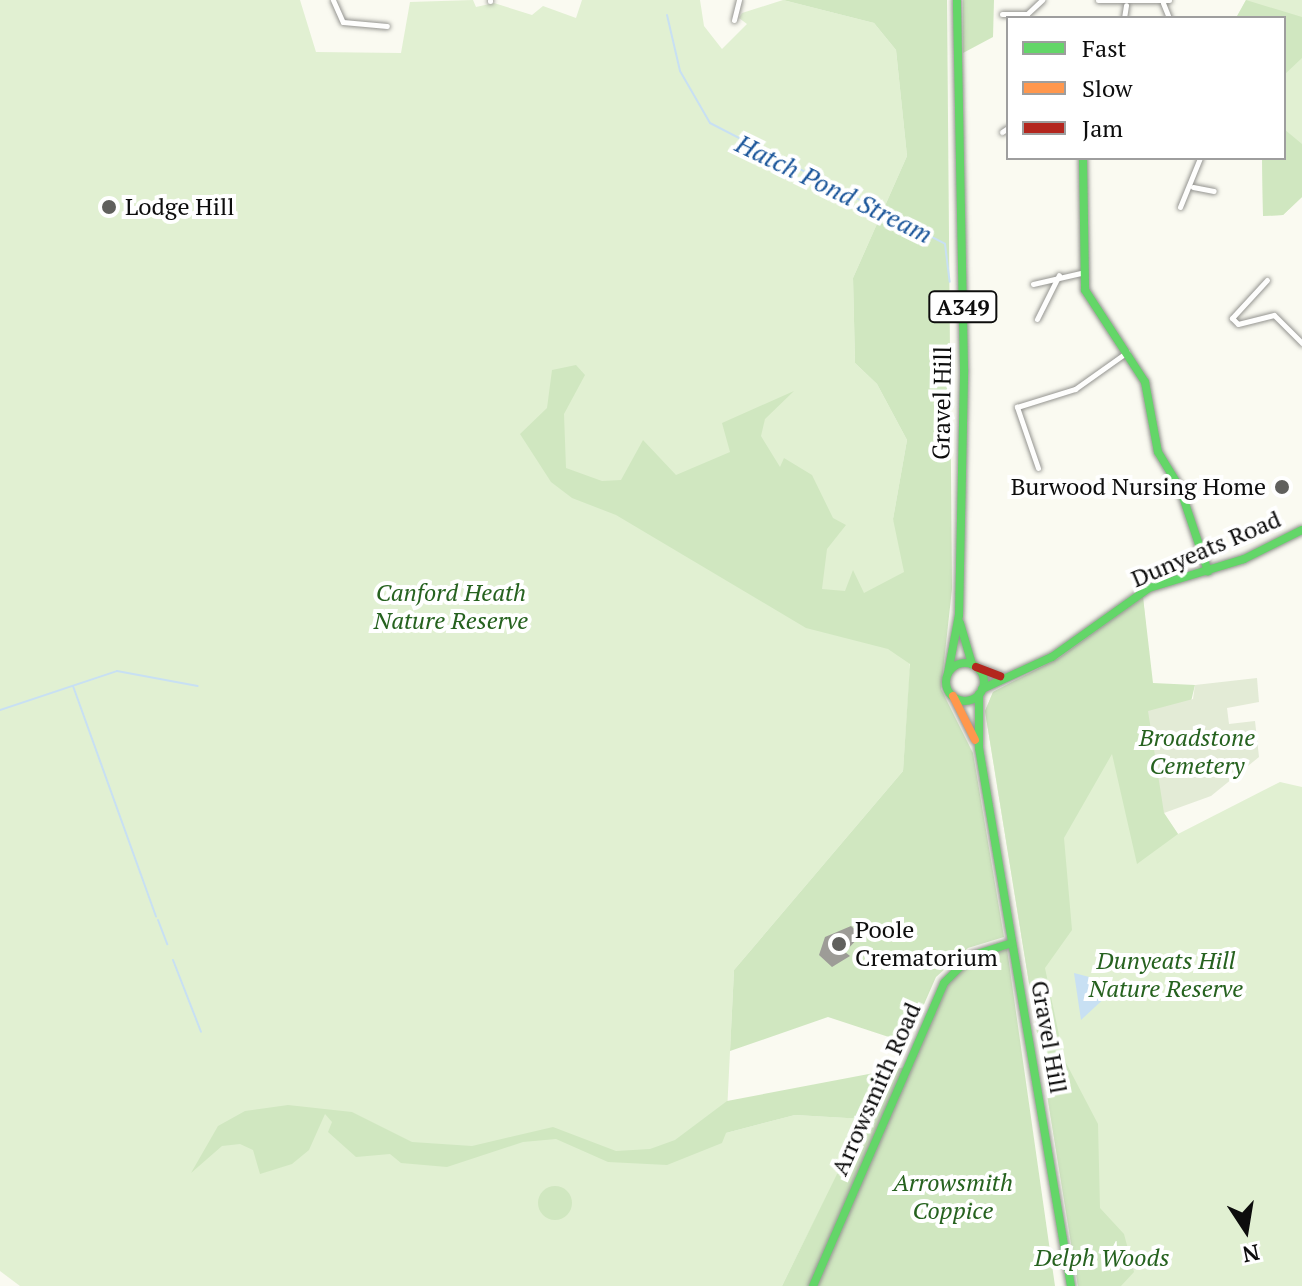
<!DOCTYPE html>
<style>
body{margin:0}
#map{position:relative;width:1302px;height:1286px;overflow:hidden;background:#fafaf1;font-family:"PT Serif",serif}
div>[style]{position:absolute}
.green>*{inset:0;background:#e1f0d2}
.forest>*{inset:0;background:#d0e7c0}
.round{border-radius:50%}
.cemetery>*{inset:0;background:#e3ebd6}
.water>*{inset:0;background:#c8e0f3}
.stream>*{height:2px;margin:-1px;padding:0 1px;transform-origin:1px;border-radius:1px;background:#c8e0f3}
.building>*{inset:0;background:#9d9c97}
.roads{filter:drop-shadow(0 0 2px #949490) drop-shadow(0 0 2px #949490)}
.street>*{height:5px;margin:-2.5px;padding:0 2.5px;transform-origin:2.5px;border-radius:2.5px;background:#fefefd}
.fast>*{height:8px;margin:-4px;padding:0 4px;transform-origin:4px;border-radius:4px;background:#63d668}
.fast>.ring{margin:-4px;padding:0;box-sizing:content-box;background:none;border:8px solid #63d668;border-radius:50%}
.slow>*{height:8px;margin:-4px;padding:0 4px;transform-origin:4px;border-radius:4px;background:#ff974d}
.jam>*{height:8px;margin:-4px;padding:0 4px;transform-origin:4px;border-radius:4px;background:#b3261e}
.dots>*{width:22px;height:22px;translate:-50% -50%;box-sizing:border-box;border:4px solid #fff;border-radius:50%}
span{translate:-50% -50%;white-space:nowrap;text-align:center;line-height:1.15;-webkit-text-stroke:8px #fff;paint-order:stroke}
.shield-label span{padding:2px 6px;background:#fff;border:2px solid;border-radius:6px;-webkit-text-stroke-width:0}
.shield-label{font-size:22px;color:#0d0d0d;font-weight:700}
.poi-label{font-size:24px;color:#0d0d0d}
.left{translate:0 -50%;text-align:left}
.right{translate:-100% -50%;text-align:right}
.street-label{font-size:24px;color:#0d0d0d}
.park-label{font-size:24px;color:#26621f;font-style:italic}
.water-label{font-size:26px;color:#1a559a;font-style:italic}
.legend{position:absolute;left:1006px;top:16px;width:280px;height:144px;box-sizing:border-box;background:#fff;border:2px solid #9e9e9e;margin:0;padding:10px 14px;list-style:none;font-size:24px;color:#0d0d0d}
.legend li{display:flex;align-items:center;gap:16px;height:40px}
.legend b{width:40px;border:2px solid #9e9e9e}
.north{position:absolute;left:1206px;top:1190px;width:80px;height:80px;-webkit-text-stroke:6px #fff;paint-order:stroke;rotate:168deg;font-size:22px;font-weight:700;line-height:32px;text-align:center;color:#0d0d0d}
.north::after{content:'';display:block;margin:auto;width:28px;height:36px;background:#0d0d0d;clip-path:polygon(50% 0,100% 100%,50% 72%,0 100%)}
</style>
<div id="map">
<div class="green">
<i style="clip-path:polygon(0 0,300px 0,316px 52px,401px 53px,410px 2px,473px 0,476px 7px,494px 3px,532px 15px,543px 6px,576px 18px,582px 0,700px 0,704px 26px,722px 49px,747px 24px,739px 18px,742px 13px,783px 0,874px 23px,896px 50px,907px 156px,853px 278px,855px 363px,877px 384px,907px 440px,893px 519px,902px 537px,910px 670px,903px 771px,734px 970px,726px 1133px,795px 1115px,865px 1119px,782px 1286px,20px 1286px,0 1271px)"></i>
<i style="clip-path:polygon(1246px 0,1302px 0,1302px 197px,1283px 215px,1263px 216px,1262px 158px,1284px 158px,1284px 18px,1236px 18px)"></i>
<i style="clip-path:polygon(1143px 597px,1164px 813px,1178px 834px,1280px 782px,1302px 787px,1302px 1286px,1078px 1286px,985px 711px,993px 692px,1059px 658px)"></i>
</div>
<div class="forest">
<i style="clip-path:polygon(783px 0,947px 0,952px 589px,941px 689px,973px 753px,1004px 937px,968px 948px,936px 977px,907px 1043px,828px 1017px,730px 1051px,734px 970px,903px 771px,910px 664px,888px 649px,806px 628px,616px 515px,572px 498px,551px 482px,520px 434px,547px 408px,552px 370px,576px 365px,585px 375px,564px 414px,566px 468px,602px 481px,621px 480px,643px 440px,676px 475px,730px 452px,722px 423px,794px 391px,765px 419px,761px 436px,780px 467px,784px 458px,812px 475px,833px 518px,846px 525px,827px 549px,822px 589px,845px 591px,853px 570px,864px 593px,904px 572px,893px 519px,907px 440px,877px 384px,855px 363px,853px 278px,907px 156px,896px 50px,874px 23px)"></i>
<i style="clip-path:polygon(963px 0,994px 0,993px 37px,963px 53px)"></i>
<i style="clip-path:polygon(1246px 0,1302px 17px,1302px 58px,1284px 75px,1284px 18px,1236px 18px)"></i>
<i style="clip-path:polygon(1284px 129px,1302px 144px,1302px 197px,1283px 215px,1263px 216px,1262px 158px,1284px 158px)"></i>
<i style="clip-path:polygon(1143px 597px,1153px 683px,1195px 685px,1164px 813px,1178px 834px,1137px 864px,1112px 754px,1064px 838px,1072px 930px,1045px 968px,1064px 1059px,1098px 1124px,1100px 1208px,1124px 1234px,1134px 1272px,1121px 1286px,1078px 1286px,985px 711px,993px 692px,1059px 658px)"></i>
<i style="clip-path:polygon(1007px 949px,1055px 1286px,782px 1286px,864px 1119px,795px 1115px,726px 1133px,722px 1143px,667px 1165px,608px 1162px,556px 1139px,523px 1142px,447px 1167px,401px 1163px,390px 1154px,356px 1157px,328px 1132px,332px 1122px,325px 1114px,309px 1150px,292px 1164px,260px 1174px,253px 1150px,240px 1144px,222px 1146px,191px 1173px,218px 1126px,245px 1111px,288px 1105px,352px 1112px,412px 1142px,472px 1146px,553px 1127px,616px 1151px,650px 1149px,675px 1140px,727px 1101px,911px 1066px,949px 982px,972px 959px)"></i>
<i class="round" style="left:538px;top:1186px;width:34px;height:34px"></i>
</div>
<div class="cemetery">
<i style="clip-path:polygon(1257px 678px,1259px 702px,1227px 708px,1229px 724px,1255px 721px,1259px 757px,1211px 796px,1164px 813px,1148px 711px,1193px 699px,1195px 685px)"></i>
</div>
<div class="water">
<i style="clip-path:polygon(1074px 973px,1101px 980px,1109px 994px,1081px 1020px)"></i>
</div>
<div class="stream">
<i style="left:667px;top:15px;width:57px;rotate:76.9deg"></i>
<i style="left:680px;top:71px;width:60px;rotate:60deg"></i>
<i style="left:710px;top:123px;width:264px;rotate:27.2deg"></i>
<i style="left:945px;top:244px;width:38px;rotate:83deg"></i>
<i style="left:73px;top:686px;width:245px;rotate:70.2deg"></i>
<i style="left:0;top:710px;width:123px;rotate:-18.4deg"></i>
<i style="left:117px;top:671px;width:82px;rotate:10.5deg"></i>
<i style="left:158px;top:920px;width:26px;rotate:69deg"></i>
<i style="left:173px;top:960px;width:77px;rotate:68.7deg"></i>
</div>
<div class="building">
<i style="clip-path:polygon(851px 926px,861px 935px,845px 952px,850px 956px,832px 967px,819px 955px,825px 937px)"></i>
</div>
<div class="roads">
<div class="street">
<i style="left:333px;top:0;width:24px;rotate:66deg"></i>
<i style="left:343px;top:22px;width:44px;rotate:5.2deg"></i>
<i style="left:490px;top:0;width:1px;rotate:90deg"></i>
<i style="left:1098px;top:0;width:71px"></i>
<i style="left:1163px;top:3px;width:16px;rotate:68deg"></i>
<i style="left:1002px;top:14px;width:25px"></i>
<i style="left:1027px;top:14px;width:21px;rotate:-43deg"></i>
<i style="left:1124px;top:18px;width:13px;rotate:-81deg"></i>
<i style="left:734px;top:20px;width:21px;rotate:-76deg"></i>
<i style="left:1002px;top:132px;width:7px;rotate:-34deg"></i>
<i style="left:1193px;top:187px;width:21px;rotate:11deg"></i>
<i style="left:1180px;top:207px;width:53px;rotate:-67.8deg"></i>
<i style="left:1267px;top:280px;width:52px;rotate:132.6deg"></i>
<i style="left:1232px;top:318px;width:8px;rotate:45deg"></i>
<i style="left:1238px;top:324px;width:37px;rotate:-14deg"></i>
<i style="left:1274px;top:315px;width:40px;rotate:45deg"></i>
<i style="left:1033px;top:284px;width:49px;rotate:-12.9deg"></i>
<i style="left:1037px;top:319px;width:49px;rotate:-63.4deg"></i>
<i style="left:1038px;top:468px;width:65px;rotate:-109deg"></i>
<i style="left:1017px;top:407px;width:61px;rotate:-17.2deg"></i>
<i style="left:1075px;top:389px;width:64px;rotate:-35.4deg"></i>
</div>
<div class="fast">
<i style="left:1083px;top:158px;width:132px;rotate:89.1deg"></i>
<i style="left:1085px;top:290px;width:110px;rotate:56.9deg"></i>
<i style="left:1145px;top:382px;width:71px;rotate:79.5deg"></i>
<i style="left:1158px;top:452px;width:42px;rotate:58.6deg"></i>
<i style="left:1180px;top:488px;width:88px;rotate:71.4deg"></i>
<i style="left:960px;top:623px;width:43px;rotate:73.7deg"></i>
<i class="ring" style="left:946px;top:663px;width:30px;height:30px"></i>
<i style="left:948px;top:673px;width:59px;rotate:-79.3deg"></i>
<i style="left:959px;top:615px;width:246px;rotate:-88.8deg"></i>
<i style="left:964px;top:369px;width:369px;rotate:-91.1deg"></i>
<i style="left:982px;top:689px;width:77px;rotate:-24.6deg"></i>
<i style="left:1052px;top:657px;width:119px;rotate:-35.4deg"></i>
<i style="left:1149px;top:588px;width:99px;rotate:-17deg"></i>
<i style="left:1244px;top:559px;width:65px;rotate:-26.6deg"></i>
<i style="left:979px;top:694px;width:54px;rotate:90deg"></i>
<i style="left:979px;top:748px;width:546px;rotate:80.3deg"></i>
<i style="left:813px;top:1286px;width:330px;rotate:-66.6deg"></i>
<i style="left:944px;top:983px;width:38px;rotate:-45deg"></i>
<i style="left:971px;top:956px;width:43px;rotate:-17.6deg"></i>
</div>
<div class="slow">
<i style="left:953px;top:696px;width:49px;rotate:63.4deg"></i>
</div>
<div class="jam">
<i style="left:976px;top:667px;width:26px;rotate:21deg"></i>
</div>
</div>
<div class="dots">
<i style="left:109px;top:207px;background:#60605d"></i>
<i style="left:1282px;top:487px;background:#60605d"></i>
<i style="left:839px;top:944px;background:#60605d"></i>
</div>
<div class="shield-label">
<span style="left:963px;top:307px">A349</span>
</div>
<div class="poi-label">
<span class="left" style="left:125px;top:207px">Lodge Hill</span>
<span class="right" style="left:1266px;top:487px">Burwood Nursing Home</span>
<span class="left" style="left:855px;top:944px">Poole<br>Crematorium</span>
</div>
<div class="street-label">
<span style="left:942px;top:403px;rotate:-89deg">Gravel Hill</span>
<span style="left:1206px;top:549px;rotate:-23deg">Dunyeats Road</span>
<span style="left:1049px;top:1037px;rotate:80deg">Gravel Hill</span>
<span style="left:876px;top:1089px;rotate:-66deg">Arrowsmith Road</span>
</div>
<div class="park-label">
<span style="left:451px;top:607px">Canford Heath<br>Nature Reserve</span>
<span style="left:1197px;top:752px">Broadstone<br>Cemetery</span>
<span style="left:1166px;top:975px">Dunyeats Hill<br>Nature Reserve</span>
<span style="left:953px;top:1197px">Arrowsmith<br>Coppice</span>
<span style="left:1102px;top:1258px">Delph Woods</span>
</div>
<div class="water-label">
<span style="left:834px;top:189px;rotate:26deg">Hatch Pond Stream</span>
</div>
<ul class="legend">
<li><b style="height:10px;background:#63d668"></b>Fast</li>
<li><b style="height:10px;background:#ff974d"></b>Slow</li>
<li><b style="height:10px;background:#b3261e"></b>Jam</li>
</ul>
<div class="north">N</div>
</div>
